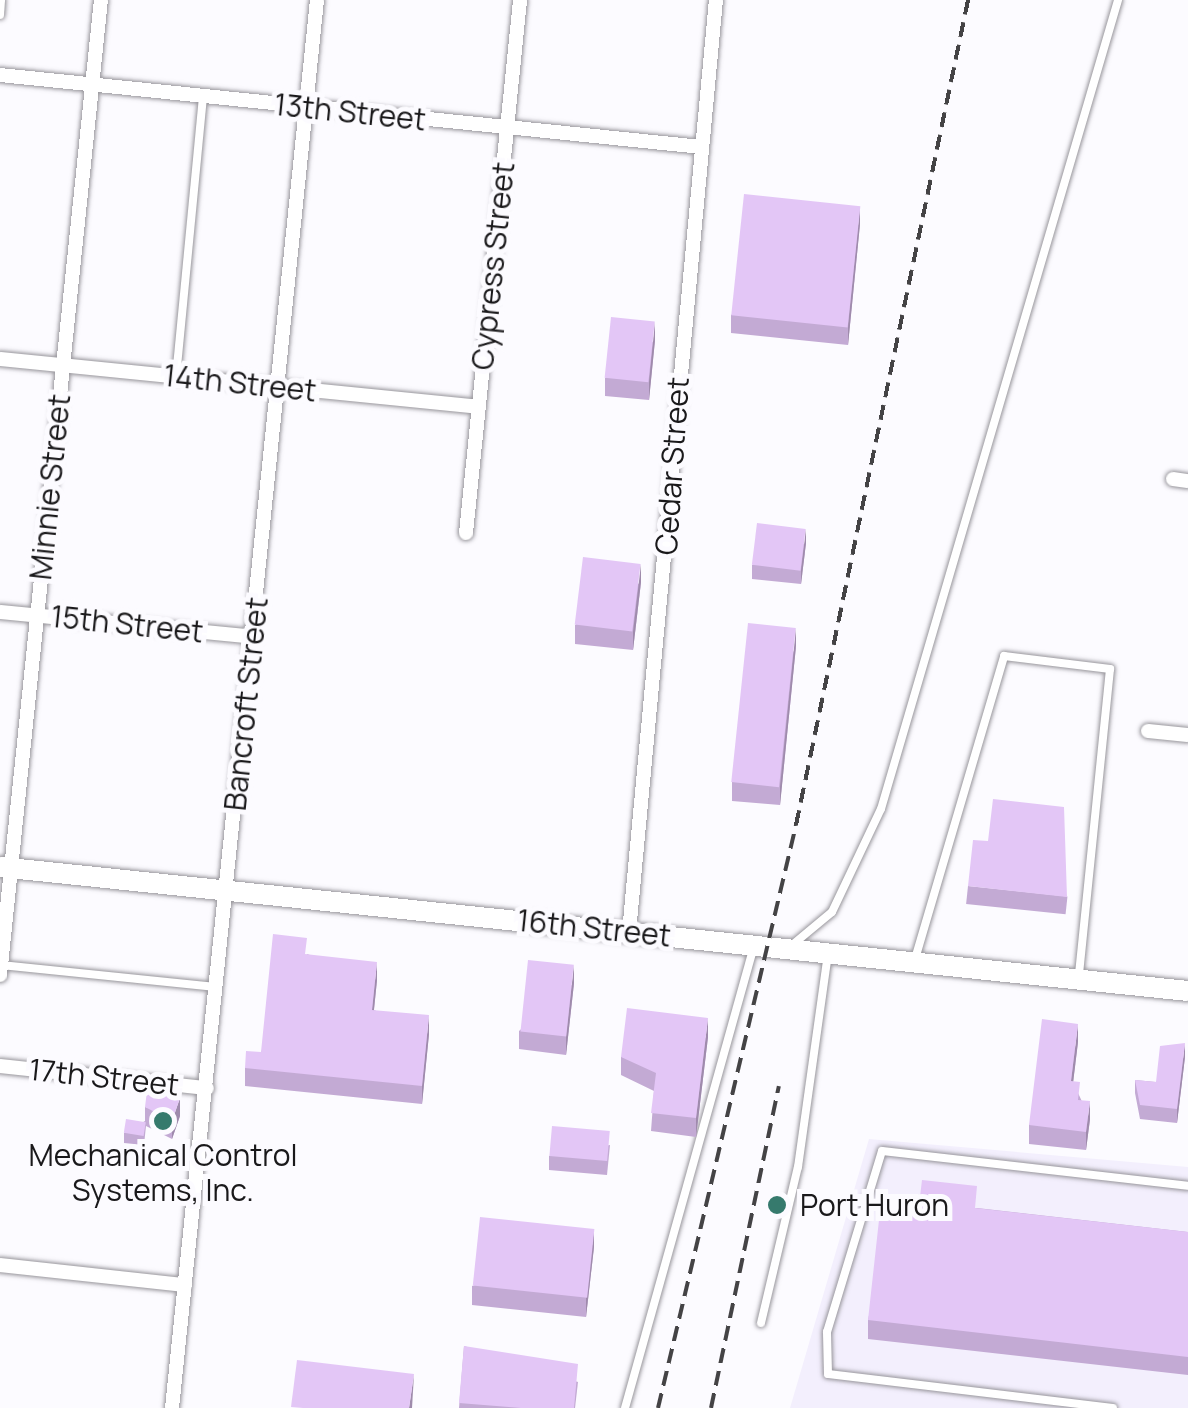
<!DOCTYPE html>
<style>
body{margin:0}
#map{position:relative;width:1188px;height:1408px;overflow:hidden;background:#fcfbff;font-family:Manrope,sans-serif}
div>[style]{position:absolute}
.built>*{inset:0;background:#f3effd}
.roads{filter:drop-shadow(0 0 2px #98969c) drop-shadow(0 0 2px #98969c)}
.lane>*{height:8px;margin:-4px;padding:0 4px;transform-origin:4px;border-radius:4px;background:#fff}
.street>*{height:14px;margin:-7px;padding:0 7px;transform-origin:7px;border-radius:7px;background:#fff}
.secondary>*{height:20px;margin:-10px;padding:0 10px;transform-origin:10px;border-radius:10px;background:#fff}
.rail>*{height:4px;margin-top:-2px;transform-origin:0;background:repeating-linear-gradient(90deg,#444345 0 15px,transparent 0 23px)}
.wall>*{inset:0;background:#c3aad4;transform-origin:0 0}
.shaded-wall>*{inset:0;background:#9f8bac}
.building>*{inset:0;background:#e3c6f6;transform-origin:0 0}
.dots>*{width:28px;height:28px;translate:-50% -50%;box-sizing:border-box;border:5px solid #fcfbff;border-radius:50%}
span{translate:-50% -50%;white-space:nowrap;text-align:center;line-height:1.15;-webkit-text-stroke:10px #fcfbff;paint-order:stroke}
.street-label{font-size:30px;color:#1a191b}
.poi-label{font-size:30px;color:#1a191b}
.left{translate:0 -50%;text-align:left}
</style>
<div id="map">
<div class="built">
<i style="clip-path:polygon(869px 1139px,1188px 1167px,1188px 1408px,790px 1408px)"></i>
</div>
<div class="roads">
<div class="lane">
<i style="left:0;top:15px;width:15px;rotate:-86deg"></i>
<i style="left:176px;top:377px;width:282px;rotate:-84.5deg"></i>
<i style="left:791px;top:946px;width:53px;rotate:-39.7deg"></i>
<i style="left:832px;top:912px;width:114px;rotate:-64.6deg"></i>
<i style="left:881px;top:809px;width:843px;rotate:-73.67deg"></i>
<i style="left:915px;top:959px;width:316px;rotate:-73.6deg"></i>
<i style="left:1004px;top:656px;width:107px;rotate:7deg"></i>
<i style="left:1110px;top:669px;width:309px;rotate:95.8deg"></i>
<i style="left:0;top:965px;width:218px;rotate:5.8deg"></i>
<i style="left:761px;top:1323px;width:160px;rotate:-76.7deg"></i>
<i style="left:798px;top:1167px;width:215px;rotate:-82deg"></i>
<i style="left:625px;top:1408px;width:476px;rotate:-74.4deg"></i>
<i style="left:1113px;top:1408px;width:287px;rotate:-173.2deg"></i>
<i style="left:828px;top:1374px;width:42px;rotate:-91.4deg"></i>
<i style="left:827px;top:1332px;width:189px;rotate:-73.1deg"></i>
<i style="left:882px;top:1151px;width:308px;rotate:6.5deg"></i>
</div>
<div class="street">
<i style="left:0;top:75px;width:705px;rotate:5.86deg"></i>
<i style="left:0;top:359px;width:481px;rotate:5.7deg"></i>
<i style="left:1173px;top:479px;width:15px;rotate:8deg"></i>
<i style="left:466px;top:533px;width:536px;rotate:-84.21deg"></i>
<i style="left:0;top:612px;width:255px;rotate:5.6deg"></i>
<i style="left:1148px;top:731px;width:40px;rotate:5.7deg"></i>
<i style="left:629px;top:932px;width:936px;rotate:-84.67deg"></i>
<i style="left:0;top:975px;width:980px;rotate:-84.09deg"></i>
<i style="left:0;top:1066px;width:208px;rotate:6.1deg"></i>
<i style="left:0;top:1265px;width:186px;rotate:6.2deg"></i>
<i style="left:172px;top:1408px;width:1415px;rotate:-84.12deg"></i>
</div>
<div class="secondary">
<i style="left:0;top:867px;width:1194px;rotate:5.96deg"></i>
</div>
</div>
<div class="rail">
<i style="left:658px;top:1408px;width:599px;rotate:-76.68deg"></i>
<i style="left:796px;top:825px;width:843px;rotate:-78.22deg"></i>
<i style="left:711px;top:1408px;width:329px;rotate:-78.1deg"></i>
</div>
<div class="wall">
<i style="clip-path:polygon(860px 224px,848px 345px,731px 333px,731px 315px)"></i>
<i style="clip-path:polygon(655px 340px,649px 400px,605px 396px,605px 378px)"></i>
<i style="clip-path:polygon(806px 543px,801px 584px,752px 579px,752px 565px)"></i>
<i style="clip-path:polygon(641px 582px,633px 650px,575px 644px,575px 625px)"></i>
<i style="clip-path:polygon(796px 646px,780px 805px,732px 801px,732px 782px)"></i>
<i style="left:968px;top:886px;width:100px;height:18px;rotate:6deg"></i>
<i style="clip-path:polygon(307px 954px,377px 980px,374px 1010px,429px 1034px,422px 1104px,245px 1086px,245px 1068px,261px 1052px)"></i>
<i style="clip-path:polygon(574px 983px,566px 1055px,519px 1049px,519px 1031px)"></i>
<i style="clip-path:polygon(708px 1037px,696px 1137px,651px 1131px,654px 1091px,621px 1075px,621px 1057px)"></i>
<i style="clip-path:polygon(1078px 1042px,1073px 1082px,1090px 1119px,1086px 1150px,1029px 1144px,1029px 1125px)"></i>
<i style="clip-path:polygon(1185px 1057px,1177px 1123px,1140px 1119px,1135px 1093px,1135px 1080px,1156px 1082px)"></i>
<i style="clip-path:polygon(145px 1107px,180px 1116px,172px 1139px,146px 1126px,144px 1145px,124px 1143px,124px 1133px,145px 1121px)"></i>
<i style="clip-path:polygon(610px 1145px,607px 1175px,549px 1170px,549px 1156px)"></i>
<i style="clip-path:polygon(977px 1208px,1188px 1232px,1188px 1375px,868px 1339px,868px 1320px,889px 1221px)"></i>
<i style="clip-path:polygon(594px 1247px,586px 1317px,472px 1305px,472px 1286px)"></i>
<i style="clip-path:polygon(464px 1346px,578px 1382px,575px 1408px,459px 1408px)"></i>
</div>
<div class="shaded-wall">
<i style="clip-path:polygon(860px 206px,860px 224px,848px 345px,848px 327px)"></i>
<i style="clip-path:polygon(655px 322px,655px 340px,649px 400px,649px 382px)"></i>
<i style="clip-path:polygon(806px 529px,806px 543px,801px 584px,801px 570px)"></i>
<i style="clip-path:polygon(641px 564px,641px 582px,633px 650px,633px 632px)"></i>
<i style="clip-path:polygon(796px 628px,796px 646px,780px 805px,780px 787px)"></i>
<i style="clip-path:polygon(377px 962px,377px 980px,372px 1028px,372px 1010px)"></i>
<i style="clip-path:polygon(574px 965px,574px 983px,566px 1055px,566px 1036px)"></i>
<i style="clip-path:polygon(429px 1015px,429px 1034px,422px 1104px,422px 1086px)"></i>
<i style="clip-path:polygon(708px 1018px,708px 1037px,696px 1137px,696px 1118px)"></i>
<i style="clip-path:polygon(1078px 1024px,1078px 1042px,1071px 1100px,1071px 1081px)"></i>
<i style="clip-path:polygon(1185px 1043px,1185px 1057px,1177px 1123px,1177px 1109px)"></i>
<i style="clip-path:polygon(180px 1098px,180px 1116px,172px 1139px,172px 1121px)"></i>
<i style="clip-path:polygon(1090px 1101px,1090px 1119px,1086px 1150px,1086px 1132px)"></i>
<i style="clip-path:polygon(594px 1229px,594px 1247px,586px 1317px,586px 1298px)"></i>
<i style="clip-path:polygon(414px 1374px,412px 1408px,409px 1408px)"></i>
</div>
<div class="building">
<i style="left:744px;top:194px;width:117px;height:122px;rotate:6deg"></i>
<i style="left:611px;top:317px;width:44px;height:61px;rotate:6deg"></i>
<i style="left:757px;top:523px;width:49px;height:42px;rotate:7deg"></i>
<i style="left:583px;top:557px;width:58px;height:68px;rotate:7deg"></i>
<i style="left:748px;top:623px;width:48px;height:160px;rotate:6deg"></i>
<i style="clip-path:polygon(993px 799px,1064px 807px,1067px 897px,968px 886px,973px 840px,988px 841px)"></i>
<i style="clip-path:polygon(273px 934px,307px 938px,305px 954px,377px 962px,372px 1010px,429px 1015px,422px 1086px,245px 1068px,246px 1051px,261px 1052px)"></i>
<i style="left:528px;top:960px;width:46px;height:72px;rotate:6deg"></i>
<i style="clip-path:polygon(627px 1008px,708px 1018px,696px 1118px,651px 1113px,656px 1073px,621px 1057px)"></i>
<i style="clip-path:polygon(1042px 1019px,1078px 1024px,1071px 1081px,1080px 1082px,1078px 1100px,1090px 1101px,1086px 1132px,1029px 1125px)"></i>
<i style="clip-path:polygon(1185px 1043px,1177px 1109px,1140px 1105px,1135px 1080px,1156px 1082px,1160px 1046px)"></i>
<i style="clip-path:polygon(147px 1091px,180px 1098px,172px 1121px,145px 1107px)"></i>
<i style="left:126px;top:1119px;width:20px;height:14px;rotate:9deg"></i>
<i style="left:552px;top:1126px;width:58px;height:30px;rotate:5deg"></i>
<i style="clip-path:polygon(922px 1180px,977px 1186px,975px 1208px,1188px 1232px,1188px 1357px,868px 1320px,879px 1220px,889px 1221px,892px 1194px,920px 1197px)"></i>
<i style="left:480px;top:1217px;width:115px;height:69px;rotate:6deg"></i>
<i style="clip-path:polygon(464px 1346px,578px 1364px,574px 1408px,521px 1408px,459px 1403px)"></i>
<i style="clip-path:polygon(297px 1360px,414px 1374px,409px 1408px,303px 1408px,291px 1407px)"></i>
</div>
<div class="dots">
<i style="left:163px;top:1121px;background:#367a6d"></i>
<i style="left:777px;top:1205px;background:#367a6d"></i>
</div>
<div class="street-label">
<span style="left:350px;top:112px;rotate:6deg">13th Street</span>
<span style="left:493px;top:266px;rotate:-84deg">Cypress Street</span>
<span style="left:240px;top:383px;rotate:6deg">14th Street</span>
<span style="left:672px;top:466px;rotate:-86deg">Cedar Street</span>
<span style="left:50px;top:487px;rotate:-84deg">Minnie Street</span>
<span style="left:127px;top:624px;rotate:6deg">15th Street</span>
<span style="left:246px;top:704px;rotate:-84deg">Bancroft Street</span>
<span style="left:594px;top:928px;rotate:6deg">16th Street</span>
<span style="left:104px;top:1077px;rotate:6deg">17th Street</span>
</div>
<div class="poi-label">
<span style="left:163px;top:1172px">Mechanical Control<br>Systems, Inc.</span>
<span class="left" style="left:800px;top:1205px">Port Huron</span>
</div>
</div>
